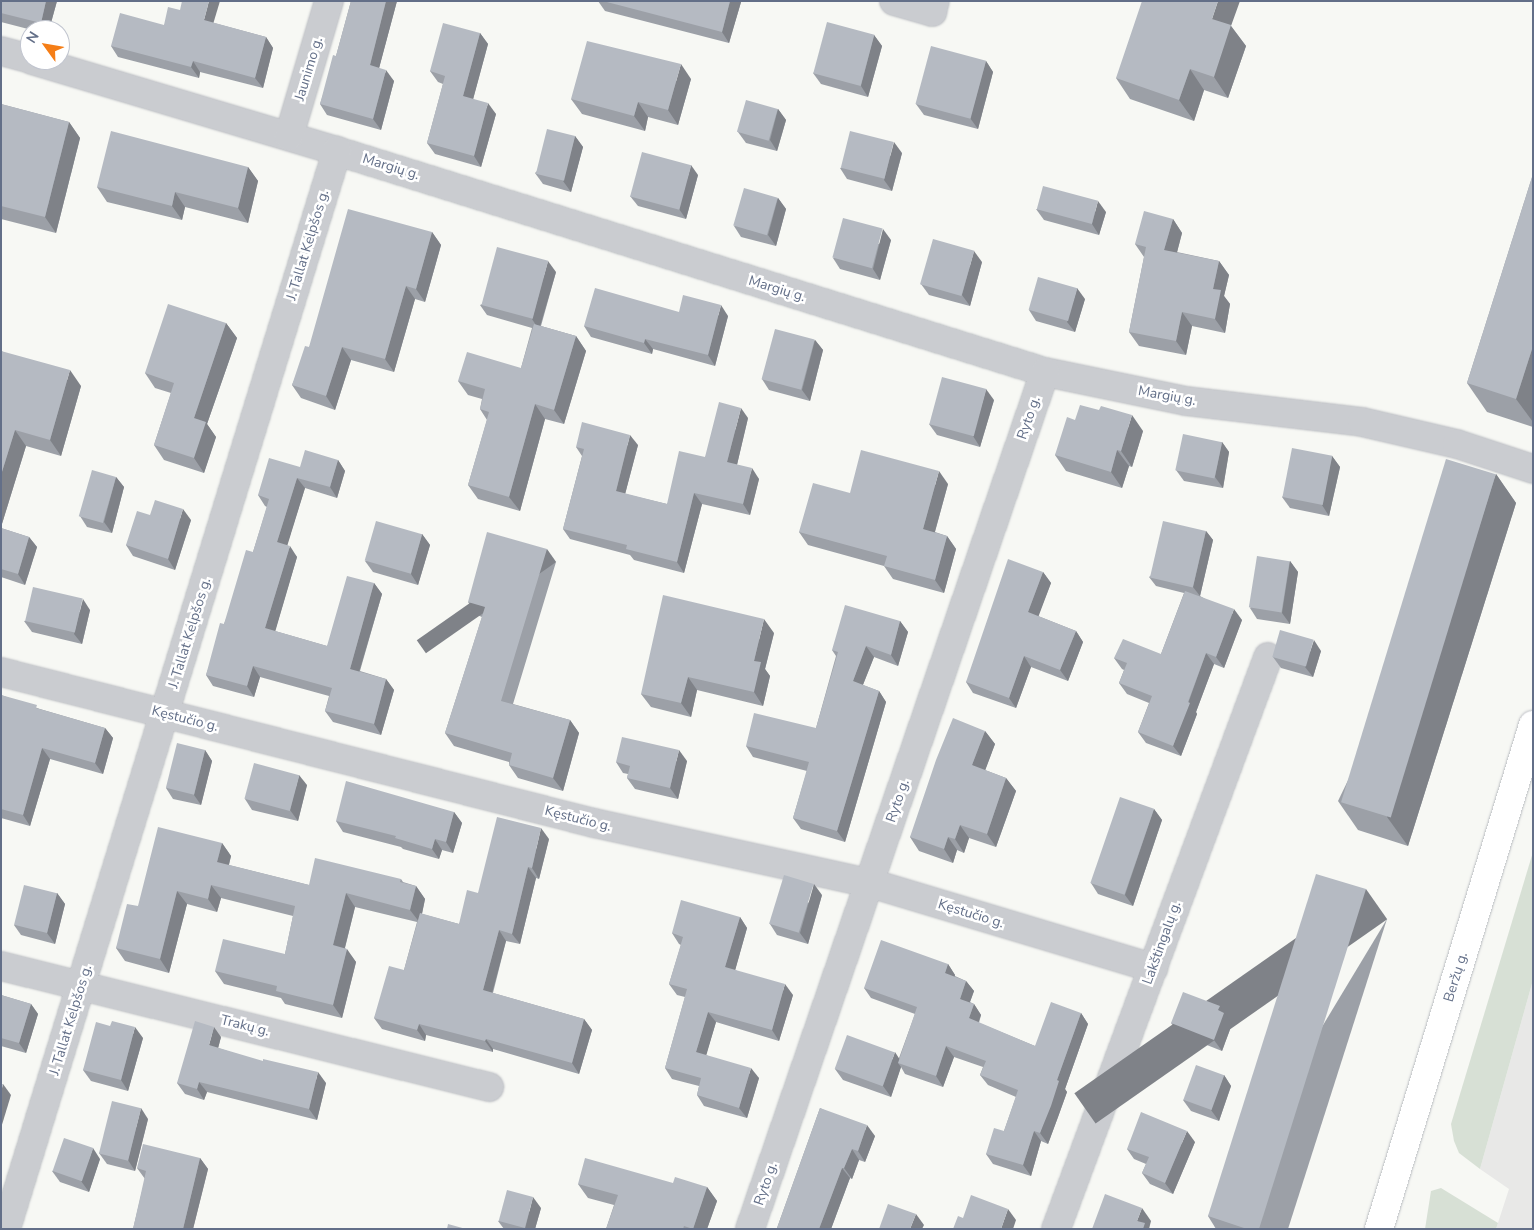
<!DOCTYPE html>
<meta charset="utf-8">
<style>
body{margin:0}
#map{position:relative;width:1534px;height:1230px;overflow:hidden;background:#f7f8f4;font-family:"Nunito Sans",sans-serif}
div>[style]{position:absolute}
.built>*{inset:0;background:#e8e8e7}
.green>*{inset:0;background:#d7e0d5}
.roads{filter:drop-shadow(0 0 1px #bcbec3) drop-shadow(0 0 1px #bcbec3)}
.minor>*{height:28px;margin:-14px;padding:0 14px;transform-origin:14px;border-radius:14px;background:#caccd0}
.major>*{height:28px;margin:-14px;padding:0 14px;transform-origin:14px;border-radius:14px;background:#fff}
.wall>*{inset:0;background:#9ca0a7}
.shaded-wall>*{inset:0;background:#7f8288;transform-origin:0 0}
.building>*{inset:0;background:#b5bac2;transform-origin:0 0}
span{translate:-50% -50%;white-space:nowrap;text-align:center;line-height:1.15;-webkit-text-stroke:5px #fff;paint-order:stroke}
.street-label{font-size:14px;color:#636f88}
.frame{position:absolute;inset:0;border:2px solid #636f88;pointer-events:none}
.north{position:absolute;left:20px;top:20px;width:50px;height:50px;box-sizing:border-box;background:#fff;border:1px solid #c1c5cf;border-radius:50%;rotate:302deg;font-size:14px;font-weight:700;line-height:20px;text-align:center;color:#636f88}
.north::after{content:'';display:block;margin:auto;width:18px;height:22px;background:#f57e17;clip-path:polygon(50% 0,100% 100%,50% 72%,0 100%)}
</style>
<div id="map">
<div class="built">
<i style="clip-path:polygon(1533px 980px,1533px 1229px,1496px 1229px,1509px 1189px,1480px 1169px)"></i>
</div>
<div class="green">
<i style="clip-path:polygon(1533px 852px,1533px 980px,1480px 1169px,1459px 1153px,1454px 1141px,1451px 1124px)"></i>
<i style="clip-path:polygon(1441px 1188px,1498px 1223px,1496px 1229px,1425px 1229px,1431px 1191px)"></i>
</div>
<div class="roads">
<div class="minor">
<i style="left:894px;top:1px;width:40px;rotate:16deg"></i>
<i style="left:932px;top:12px;width:11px;rotate:-75deg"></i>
<i style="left:1px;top:51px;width:30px;rotate:15deg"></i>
<i style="left:32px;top:60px;width:318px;rotate:16.6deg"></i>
<i style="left:337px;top:151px;width:742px;rotate:17.34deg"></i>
<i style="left:1045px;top:372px;width:144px;rotate:11.6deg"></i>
<i style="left:1186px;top:401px;width:177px;rotate:6.8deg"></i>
<i style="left:1362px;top:422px;width:98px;rotate:13deg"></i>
<i style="left:1457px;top:444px;width:80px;rotate:18.2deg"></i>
<i style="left:289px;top:136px;width:141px;rotate:-73.5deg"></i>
<i style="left:1px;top:672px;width:612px;rotate:14.29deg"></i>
<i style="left:594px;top:823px;width:282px;rotate:12.3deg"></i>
<i style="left:870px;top:883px;width:296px;rotate:16.7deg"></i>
<i style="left:1px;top:966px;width:503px;rotate:13.93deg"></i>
<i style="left:6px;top:1229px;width:1128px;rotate:-72.93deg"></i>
<i style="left:750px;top:1229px;width:906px;rotate:-71.01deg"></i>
<i style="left:1056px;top:1229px;width:610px;rotate:-69.66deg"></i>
</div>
<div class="major">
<i style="left:1379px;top:1229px;width:527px;rotate:-73.01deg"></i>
</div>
</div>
<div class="wall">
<i style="clip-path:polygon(1px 1px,57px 1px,49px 30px,32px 30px,1px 22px)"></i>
<i style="clip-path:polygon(351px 1px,397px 1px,379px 68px,394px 81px,381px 130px,327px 115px,320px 104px,336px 56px)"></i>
<i style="clip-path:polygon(598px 1px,740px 1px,741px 2px,729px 43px,605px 11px)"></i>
<i style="clip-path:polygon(180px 10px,214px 23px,266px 37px,273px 48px,263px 88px,200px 72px,199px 78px,118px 57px,111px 46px,164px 25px)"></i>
<i style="clip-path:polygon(1231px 26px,1246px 46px,1228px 98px,1204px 90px,1194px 121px,1130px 99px,1116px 78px)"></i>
<i style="clip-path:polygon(480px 33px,488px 44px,473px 99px,496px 114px,481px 167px,435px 154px,427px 143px,443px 84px,438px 82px,430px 71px)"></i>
<i style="clip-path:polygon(874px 35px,882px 46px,868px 97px,821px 84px,813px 73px)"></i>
<i style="clip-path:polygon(986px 61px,993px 72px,978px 129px,924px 115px,916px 104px)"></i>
<i style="clip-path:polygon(691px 79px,678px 125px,648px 117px,645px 131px,582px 114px,571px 99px)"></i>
<i style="clip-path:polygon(1px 104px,69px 122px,80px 138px,56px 233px,1px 219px)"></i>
<i style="clip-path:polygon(778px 109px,786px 120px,777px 151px,746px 143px,738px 132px)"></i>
<i style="clip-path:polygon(575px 136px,583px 147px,571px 192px,543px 184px,535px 173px)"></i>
<i style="clip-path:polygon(902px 153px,892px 191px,847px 179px,840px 168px)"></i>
<i style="clip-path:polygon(248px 167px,258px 181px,248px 223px,185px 207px,182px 220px,107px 202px,97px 187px)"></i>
<i style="clip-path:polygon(1533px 174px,1533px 427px,1487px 412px,1467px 383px)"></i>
<i style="clip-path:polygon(698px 175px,686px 219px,638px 206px,630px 196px)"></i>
<i style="clip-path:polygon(778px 198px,786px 209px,776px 246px,741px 237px,734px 226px)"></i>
<i style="clip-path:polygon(1036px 209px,1106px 212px,1099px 235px,1044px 220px)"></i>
<i style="clip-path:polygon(1173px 219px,1182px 233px,1177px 252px,1219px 261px,1229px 275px,1224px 296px,1230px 304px,1225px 333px,1192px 326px,1186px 355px,1139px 346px,1129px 332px,1144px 257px,1135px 244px)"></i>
<i style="clip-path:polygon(432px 232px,441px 245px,425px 302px,415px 299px,394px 372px,351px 360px,335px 410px,301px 398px,292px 385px,309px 347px)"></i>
<i style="clip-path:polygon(891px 240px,880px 280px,840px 269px,833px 258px)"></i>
<i style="clip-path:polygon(982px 262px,970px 306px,929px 295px,921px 284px)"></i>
<i style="clip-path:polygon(556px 272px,541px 326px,576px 336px,586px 351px,564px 424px,545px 419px,520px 511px,478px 499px,468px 485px,487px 420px,480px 409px,482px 399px,468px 395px,458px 381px,521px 368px,532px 328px,487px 315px,480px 305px)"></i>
<i style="clip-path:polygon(1085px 299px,1075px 332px,1036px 321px,1029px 310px)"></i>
<i style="clip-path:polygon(679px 312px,728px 316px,715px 366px,653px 349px,652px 354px,591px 337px,584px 326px)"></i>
<i style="clip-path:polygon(226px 323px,237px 338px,207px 424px,216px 437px,204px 473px,164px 460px,154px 445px,171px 393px,155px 388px,145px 373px)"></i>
<i style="clip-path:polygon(815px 340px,823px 350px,810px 401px,769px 390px,762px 379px)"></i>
<i style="clip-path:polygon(1px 351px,81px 386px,61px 456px,26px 446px,1px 527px)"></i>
<i style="clip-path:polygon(994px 400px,980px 447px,937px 435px,929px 424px)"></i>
<i style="clip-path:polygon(748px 418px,737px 465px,759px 479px,750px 515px,702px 504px,684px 573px,634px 560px,630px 555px,570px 539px,563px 529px,582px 456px,576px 447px,638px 445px,625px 494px,667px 504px,705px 457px)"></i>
<i style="clip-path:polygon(1075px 420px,1143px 431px,1132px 467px,1129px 466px,1122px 488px,1066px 471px,1055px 455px)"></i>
<i style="clip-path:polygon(1222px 442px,1229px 452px,1223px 488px,1184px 481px,1176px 470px)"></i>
<i style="clip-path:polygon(1332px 456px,1340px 467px,1329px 516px,1290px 508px,1282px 497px)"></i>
<i style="clip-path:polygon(338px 460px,345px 471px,337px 498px,305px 488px,287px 545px,297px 557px,275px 631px,327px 646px,374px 583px,382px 594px,360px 671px,386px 679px,394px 690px,381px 735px,333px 722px,325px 711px,329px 696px,260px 677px,254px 697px,213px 686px,206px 675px,224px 624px,253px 552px,267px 507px,265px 506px,258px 495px,300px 467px)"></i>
<i style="clip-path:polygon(1496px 474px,1516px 503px,1408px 846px,1358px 830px,1338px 801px)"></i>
<i style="clip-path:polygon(116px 477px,124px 487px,112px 533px,87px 527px,80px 516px)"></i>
<i style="clip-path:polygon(948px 484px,935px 532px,947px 536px,956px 549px,944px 593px,893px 579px,884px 566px,808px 545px,799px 532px,850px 493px)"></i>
<i style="clip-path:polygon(150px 515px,191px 520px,175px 570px,133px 556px,126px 545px)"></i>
<i style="clip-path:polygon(1px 528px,29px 537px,37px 547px,25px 585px,1px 577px)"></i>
<i style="clip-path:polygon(1206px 531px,1213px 540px,1200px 596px,1242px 620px,1224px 668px,1214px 664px,1196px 712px,1197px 714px,1181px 756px,1146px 743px,1138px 732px,1149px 703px,1127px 694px,1119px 683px,1124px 670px,1122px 669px,1114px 658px,1161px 654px,1184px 593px,1156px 586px,1149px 577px)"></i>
<i style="clip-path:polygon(422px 534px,430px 545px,418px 585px,373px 572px,365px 561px)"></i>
<i style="clip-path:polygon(1290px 561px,1298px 572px,1290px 624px,1257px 619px,1250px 608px)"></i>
<i style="clip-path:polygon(556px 562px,513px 704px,570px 720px,579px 733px,563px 791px,518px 778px,509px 765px,509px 762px,454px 746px,445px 733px,482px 617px,477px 615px,468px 602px)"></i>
<i style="clip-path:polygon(1043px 572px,1051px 583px,1038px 616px,1076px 631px,1083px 642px,1068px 681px,1031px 667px,1016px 708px,973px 693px,966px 682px)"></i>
<i style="clip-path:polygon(90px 610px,82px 644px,32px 632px,24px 621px)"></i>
<i style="clip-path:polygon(900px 621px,908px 632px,898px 666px,874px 657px,863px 685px,879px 691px,886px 702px,845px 842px,801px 829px,793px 818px,807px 771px,753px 757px,746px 746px,816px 728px,836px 656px,832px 650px)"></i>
<i style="clip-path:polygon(774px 633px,765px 669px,770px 676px,763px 706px,697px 690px,691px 717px,651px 707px,641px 694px)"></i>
<i style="clip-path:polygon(1321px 651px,1313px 677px,1281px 668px,1273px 657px)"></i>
<i style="clip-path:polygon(1px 695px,40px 709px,105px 728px,113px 738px,103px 774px,50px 759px,30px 826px,1px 818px)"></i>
<i style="clip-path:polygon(985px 731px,995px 744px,985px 770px,1006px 778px,1016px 791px,996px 847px,969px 838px,964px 853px,957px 850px,953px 863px,919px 851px,910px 837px)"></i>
<i style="clip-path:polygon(205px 750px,212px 761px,201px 805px,173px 799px,166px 788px)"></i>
<i style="clip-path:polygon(687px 761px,678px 799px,635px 789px,627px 778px,628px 774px,623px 773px,616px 762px)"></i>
<i style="clip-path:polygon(307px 785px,298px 821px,252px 810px,245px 799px)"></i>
<i style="clip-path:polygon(1154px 809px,1162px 820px,1133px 906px,1098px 894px,1091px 883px)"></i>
<i style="clip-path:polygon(454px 812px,462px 823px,453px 853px,442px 850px,439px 859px,403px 849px,401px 847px,343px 832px,336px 821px)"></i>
<i style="clip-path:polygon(549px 839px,539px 879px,536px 878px,520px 944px,506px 941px,493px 993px,584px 1019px,592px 1030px,579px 1074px,493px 1049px,493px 1052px,426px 1035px,425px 1041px,382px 1029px,374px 1018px,404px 970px,417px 922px,355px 907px,345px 948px,356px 962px,342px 1018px,285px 1004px,281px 998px,224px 984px,215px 971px,285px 954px,293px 916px,221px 898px,217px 912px,187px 904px,169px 973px,125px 961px,116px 948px,138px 906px,222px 843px,231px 856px,229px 865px,309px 885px,401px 879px,403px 882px,416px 886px,425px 899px,422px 914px,459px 924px,478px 893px)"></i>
<i style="clip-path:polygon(57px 893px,65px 904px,55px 944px,21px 935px,14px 925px)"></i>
<i style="clip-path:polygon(822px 895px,808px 944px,777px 935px,770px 924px)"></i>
<i style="clip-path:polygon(740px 917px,747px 928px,735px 970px,793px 995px,779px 1041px,716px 1022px,706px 1055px,759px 1078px,747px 1118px,704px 1106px,697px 1095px,699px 1086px,672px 1079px,665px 1068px,685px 997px,677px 995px,669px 984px,681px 945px,679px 944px,672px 933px)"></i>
<i style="clip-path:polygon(1387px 919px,1288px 1229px,1216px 1229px,1208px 1216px)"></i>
<i style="clip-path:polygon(948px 964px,955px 975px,955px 976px,966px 981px,974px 991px,970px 1002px,974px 1004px,981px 1015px,979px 1023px,1035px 1046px,1081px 1013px,1088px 1024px,1065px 1089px,1067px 1092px,1058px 1117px,1048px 1144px,1041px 1141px,1031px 1176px,993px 1164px,986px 1154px,1004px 1131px,1016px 1097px,988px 1085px,980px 1075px,983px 1067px,954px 1057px,943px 1087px,905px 1074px,901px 1067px,891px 1097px,843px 1080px,835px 1069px,899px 1058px,915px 1014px,871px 998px,864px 988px)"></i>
<i style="clip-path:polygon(1px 995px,31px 1004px,38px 1014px,26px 1053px,1px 1046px)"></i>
<i style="clip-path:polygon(1220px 1006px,1232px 1024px,1222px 1051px,1179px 1034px,1171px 1023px)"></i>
<i style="clip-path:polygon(110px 1026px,143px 1038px,128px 1091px,91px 1081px,83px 1070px)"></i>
<i style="clip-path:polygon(221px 1037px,218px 1048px,326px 1083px,317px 1120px,207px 1092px,204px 1100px,185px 1094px,177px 1083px)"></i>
<i style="clip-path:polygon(1224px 1075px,1231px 1086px,1219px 1121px,1191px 1111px,1183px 1100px)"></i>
<i style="clip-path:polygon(820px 1108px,875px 1136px,865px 1162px,859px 1160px,852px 1179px,850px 1178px,831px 1229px,778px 1229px,777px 1228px)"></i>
<i style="clip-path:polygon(148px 1119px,135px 1171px,107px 1164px,99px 1153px)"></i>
<i style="clip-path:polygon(1195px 1142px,1173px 1194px,1150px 1184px,1142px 1173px,1146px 1164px,1134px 1159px,1127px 1149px)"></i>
<i style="clip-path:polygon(200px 1158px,208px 1169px,193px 1229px,133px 1229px,145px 1179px,137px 1168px)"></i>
<i style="clip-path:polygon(100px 1159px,89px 1192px,60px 1182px,52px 1171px)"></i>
<i style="clip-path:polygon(673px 1183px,707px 1187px,717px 1201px,707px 1229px,606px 1229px,614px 1205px,588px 1198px,578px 1184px)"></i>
<i style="clip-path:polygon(541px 1208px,535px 1229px,504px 1229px,498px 1221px)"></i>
</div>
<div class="shaded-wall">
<i style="clip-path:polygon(46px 1px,57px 1px,49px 30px,45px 30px,41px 23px)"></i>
<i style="clip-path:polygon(209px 1px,220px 1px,211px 31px,204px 20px)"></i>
<i style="clip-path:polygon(386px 1px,397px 1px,377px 76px,370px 65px)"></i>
<i style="clip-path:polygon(730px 1px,741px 2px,729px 43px,722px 32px)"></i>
<i style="clip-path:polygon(1218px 1px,1240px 1px,1231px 26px,1246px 46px,1228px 98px,1214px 77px,1212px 19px)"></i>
<i style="clip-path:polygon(480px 33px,488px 44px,471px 107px,463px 96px)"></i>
<i style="clip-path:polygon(874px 35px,882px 46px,868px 97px,861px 86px)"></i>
<i style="clip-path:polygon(266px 37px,273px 48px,263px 88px,255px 78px)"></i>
<i style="clip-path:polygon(193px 61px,200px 72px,199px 78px,191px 67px)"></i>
<i style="clip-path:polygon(986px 61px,993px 72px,978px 129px,970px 118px)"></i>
<i style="clip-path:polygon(681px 64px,691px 79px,678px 125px,668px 110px)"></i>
<i style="clip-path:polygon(1190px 69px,1204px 90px,1194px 121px,1179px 100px)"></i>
<i style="clip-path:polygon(386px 70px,394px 81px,381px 130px,373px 119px)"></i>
<i style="clip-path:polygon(638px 102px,648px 117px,645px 131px,634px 116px)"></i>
<i style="clip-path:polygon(488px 103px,496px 114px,481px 167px,474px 156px)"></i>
<i style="clip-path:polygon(778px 109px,786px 120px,777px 151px,770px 140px)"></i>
<i style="clip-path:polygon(69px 122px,80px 138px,56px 233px,45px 217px)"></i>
<i style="clip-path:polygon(575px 136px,583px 147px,571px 192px,563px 181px)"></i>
<i style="clip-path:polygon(894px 142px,902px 153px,892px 191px,884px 180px)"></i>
<i style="clip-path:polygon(691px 165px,698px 175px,686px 219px,679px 209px)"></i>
<i style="clip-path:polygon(248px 167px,258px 181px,248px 223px,238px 208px)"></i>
<i style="clip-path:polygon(175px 192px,185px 207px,182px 220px,172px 206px)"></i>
<i style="clip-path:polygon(778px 198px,786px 209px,776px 246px,768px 235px)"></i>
<i style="clip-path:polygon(1098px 201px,1106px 212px,1099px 235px,1092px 224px)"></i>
<i style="clip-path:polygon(1173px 219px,1182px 233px,1174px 264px,1164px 250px)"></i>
<i style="clip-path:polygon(883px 229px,891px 240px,880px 280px,873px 269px)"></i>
<i style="clip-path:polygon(432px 232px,441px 245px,425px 302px,416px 289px)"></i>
<i style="clip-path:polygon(974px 251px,982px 262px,970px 306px,962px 295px)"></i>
<i style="clip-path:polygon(548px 261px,556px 272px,539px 330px,532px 319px)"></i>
<i style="clip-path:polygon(1219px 261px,1229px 275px,1224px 296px,1230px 304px,1225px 333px,1215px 319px,1213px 289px)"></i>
<i style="clip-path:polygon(406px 286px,415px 299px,394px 372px,385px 359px)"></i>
<i style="clip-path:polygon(1077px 288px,1085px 299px,1075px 332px,1067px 322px)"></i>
<i style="clip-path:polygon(721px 305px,728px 316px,715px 366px,708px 355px)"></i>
<i style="clip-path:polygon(1182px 312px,1192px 326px,1186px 355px,1176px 341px)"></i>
<i style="clip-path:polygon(226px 323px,237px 338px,207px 424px,216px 437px,204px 473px,194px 458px,194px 418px)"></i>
<i style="clip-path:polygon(576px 336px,586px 351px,564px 424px,554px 410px)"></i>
<i style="clip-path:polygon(645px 339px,653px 349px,652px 354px,644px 343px)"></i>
<i style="clip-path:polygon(815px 340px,823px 350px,810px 401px,802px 390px)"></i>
<i style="clip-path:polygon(1533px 346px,1533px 422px,1516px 399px)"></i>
<i style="clip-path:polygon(342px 347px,351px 360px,335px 410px,326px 396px)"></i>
<i style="clip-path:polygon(70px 370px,81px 386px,61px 456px,50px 440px)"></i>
<i style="clip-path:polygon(986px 389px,994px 400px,980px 447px,973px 436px)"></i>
<i style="clip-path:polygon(535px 404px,545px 419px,520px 511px,509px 497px)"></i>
<i style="clip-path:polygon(741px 408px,748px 418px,735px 473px,727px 462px)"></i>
<i style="clip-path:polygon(1132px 415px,1143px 431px,1132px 467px,1121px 451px)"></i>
<i style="clip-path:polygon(15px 430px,26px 446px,1px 527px,1px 475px)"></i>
<i style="clip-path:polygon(630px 435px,638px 445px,623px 502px,616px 491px)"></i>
<i style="clip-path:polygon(1222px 442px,1229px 452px,1223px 488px,1215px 477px)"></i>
<i style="clip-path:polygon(1117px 450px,1129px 466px,1122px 488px,1111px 472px)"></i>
<i style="clip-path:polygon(1332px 456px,1340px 467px,1329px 516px,1322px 505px)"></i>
<i style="clip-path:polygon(338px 460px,345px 471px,337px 498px,330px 487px)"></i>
<i style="clip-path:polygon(752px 468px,759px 479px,750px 515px,743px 504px)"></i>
<i style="clip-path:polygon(939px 471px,948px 484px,932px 542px,923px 529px)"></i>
<i style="clip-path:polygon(1496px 474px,1516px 503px,1408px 846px,1387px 817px)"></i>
<i style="clip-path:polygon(116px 477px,124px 487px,112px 533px,104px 522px)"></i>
<i style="clip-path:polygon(297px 478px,305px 488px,285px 553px,277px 542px)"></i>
<i style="clip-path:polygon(694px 493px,702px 504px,684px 573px,677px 562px)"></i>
<i style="clip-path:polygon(183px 509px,191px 520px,175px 570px,168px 559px)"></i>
<i style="clip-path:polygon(1206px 531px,1213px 540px,1200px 596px,1193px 587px)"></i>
<i style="clip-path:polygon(422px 534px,430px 545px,418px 585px,411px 574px)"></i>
<i style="clip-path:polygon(947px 536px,956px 549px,944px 593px,935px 580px)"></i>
<i style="clip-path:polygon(29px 537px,37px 547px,25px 585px,18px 574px)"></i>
<i style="clip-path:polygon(290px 546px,297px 557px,273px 639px,265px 628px)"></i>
<i style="left:547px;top:549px;width:16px;height:159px;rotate:55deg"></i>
<i style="clip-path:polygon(1290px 561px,1298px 572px,1290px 624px,1282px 613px)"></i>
<i style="clip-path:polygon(1043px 572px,1051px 583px,1036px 623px,1028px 612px)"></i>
<i style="clip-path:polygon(374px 583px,382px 594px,357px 679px,350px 669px)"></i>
<i style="clip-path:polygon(83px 599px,90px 610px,82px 644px,74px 634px)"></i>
<i style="clip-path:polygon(1234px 609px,1242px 620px,1224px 668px,1216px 657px)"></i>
<i style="clip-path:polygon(764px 619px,774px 633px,765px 669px,770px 676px,763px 706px,754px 692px,754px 661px)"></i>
<i style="clip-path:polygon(900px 621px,908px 632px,898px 666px,891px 655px)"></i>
<i style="clip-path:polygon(1076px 631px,1083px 642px,1068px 681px,1060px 670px)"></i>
<i style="clip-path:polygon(1314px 640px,1321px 651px,1313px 677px,1305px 667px)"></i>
<i style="clip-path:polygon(866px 646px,874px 657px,860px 692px,853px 681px)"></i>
<i style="clip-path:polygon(1206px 653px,1214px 664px,1196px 712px,1197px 714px,1181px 756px,1173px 746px)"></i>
<i style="clip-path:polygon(1024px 656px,1031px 667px,1016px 708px,1009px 698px)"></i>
<i style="clip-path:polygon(253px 666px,260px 677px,254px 697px,247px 686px)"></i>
<i style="clip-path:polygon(688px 677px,697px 690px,691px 717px,681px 703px)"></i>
<i style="clip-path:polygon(386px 679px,394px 690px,381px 735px,374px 724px)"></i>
<i style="clip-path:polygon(879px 691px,886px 702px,845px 842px,837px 831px)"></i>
<i style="clip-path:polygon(570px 720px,579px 733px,563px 791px,553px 778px)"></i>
<i style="clip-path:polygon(105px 728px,113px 738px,103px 774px,95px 763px)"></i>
<i style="clip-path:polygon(985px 731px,995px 744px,982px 779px,972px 765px)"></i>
<i style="clip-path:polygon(42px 748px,50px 759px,30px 826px,23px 815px)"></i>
<i style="clip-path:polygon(205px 750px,212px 761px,201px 805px,194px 795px)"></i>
<i style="clip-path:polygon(679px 750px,687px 761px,678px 799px,670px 788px)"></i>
<i style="clip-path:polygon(299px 775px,307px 785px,298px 821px,290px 810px)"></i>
<i style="clip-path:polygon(1006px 778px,1016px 791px,996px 847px,987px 834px)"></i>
<i style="clip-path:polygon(1154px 809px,1162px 820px,1133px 906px,1125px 895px)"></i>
<i style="clip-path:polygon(454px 812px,462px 823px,453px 853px,446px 842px)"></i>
<i style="clip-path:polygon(960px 825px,969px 838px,964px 853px,955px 839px)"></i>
<i style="clip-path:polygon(541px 828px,549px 839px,539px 879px,532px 868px)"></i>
<i style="clip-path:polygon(948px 837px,957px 850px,953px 863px,944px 849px)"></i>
<i style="clip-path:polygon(435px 839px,442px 850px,439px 859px,432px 849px)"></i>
<i style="clip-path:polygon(222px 843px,231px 856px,226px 875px,217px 862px)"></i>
<i style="clip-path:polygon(528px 867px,536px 878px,520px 944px,512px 934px)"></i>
<i style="clip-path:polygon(814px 884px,822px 895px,808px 944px,800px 933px)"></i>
<i style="clip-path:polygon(211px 885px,221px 898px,217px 912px,208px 899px)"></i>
<i style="clip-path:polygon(416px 886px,425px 899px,420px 923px,410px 910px)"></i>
<i style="left:1366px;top:889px;width:37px;height:356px;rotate:55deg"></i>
<i style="clip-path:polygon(177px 891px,187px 904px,169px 973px,160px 959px)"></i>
<i style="clip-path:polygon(57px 893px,65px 904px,55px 944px,47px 933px)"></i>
<i style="clip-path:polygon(346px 893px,355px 907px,342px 959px,333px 945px)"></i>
<i style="clip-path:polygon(740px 917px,747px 928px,733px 978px,725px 967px)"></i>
<i style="clip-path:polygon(499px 930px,506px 941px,490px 1001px,483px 990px)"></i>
<i style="clip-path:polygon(347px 949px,356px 962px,342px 1018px,333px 1005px)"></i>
<i style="clip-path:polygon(948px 964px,955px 975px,952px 984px,945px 973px)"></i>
<i style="clip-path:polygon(966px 981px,974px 991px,967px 1010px,960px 999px)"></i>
<i style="clip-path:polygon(785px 984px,793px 995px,779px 1041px,772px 1030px)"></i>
<i style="clip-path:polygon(31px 1004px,38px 1014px,26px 1053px,19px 1043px)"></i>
<i style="clip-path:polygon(974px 1004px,981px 1015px,976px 1029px,969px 1018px)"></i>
<i style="clip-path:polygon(1220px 1006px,1232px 1024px,1222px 1051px,1214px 1040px,1218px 1010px)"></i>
<i style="clip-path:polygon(708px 1012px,716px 1022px,704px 1063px,696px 1052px)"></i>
<i style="clip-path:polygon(1081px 1013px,1088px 1024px,1065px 1089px,1067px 1092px,1058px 1117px,1048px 1144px,1040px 1133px,1057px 1080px)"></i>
<i style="clip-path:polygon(584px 1019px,592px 1030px,579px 1074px,572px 1063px)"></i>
<i style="clip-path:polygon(419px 1024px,426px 1035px,425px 1041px,417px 1030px)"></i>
<i style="clip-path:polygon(135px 1027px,143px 1038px,128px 1091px,121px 1080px)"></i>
<i style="clip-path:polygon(214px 1027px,221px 1037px,216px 1056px,209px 1045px)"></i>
<i style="clip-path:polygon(486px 1039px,493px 1049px,493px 1052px,485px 1041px)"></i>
<i style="clip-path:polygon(946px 1046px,954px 1057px,943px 1087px,936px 1076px)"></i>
<i style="clip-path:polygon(895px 1052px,902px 1063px,898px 1063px,901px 1067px,891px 1097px,883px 1086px)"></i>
<i style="clip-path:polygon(751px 1068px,759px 1078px,747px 1118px,739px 1108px)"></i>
<i style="clip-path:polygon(318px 1072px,326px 1083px,317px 1120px,309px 1109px)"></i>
<i style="clip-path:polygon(1224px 1075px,1231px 1086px,1219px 1121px,1211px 1110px)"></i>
<i style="clip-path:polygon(199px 1082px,207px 1092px,204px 1100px,197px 1089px)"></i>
<i style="clip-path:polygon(3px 1084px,11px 1095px,1px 1128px,1px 1092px)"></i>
<i style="clip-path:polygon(141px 1108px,148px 1119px,135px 1171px,128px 1160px)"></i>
<i style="clip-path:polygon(867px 1125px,875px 1136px,865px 1162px,858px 1151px)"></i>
<i style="clip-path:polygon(1034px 1131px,1041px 1141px,1031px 1176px,1023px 1165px)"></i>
<i style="clip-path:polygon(1187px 1131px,1195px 1142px,1173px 1194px,1165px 1183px)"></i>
<i style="clip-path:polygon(93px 1148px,100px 1159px,89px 1192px,81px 1181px)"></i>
<i style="clip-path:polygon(852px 1149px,859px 1160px,852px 1179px,844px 1168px)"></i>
<i style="clip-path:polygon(200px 1158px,208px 1169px,193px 1229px,183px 1229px)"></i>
<i style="clip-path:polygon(842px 1168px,850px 1178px,831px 1229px,819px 1229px)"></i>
<i style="clip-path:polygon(707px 1187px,717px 1201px,707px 1229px,693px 1229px)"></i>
<i style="clip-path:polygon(533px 1197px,541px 1208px,535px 1229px,525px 1229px)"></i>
<i style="clip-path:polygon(1142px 1208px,1151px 1221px,1149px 1229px,1143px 1229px,1137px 1221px)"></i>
<i style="clip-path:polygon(1008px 1209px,1016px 1220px,1013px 1229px,1001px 1229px)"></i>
<i style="clip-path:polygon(916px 1214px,924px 1225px,922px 1229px,910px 1229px)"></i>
</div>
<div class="building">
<i style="clip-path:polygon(1px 1px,46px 1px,41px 23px,1px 13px)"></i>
<i style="clip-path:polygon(182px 1px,209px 1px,204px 20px,266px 37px,255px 78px,193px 61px,191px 67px,111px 46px,120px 13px,164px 25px,168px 7px,180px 10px)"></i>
<i style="clip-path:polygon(351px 1px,386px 1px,370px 65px,386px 70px,373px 119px,320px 104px,333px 55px,336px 56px)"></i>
<i style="clip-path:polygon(603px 1px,730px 1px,722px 32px)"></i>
<i style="clip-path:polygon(1142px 1px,1218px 1px,1212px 19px,1231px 25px,1214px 77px,1190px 69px,1179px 100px,1116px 78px)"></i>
<i style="left:827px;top:22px;width:49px;height:53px;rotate:15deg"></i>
<i style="clip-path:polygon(443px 23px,480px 33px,463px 96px,488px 103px,474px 156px,427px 143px,445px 76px,430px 71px)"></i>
<i style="clip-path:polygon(587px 41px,681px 64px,668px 110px,638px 102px,634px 116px,571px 99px)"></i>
<i style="left:931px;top:46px;width:57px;height:60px;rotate:15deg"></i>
<i style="left:746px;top:100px;width:33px;height:33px;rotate:16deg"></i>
<i style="clip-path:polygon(1px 104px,69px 122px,45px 217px,1px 206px)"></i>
<i style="left:547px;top:129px;width:29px;height:46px;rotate:14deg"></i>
<i style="clip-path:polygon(111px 131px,248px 167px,238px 208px,175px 192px,172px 206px,97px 187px)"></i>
<i style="left:850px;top:131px;width:45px;height:38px;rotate:14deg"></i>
<i style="left:642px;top:152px;width:51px;height:46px;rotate:15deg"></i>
<i style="clip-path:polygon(1533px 174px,1533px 346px,1516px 399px,1467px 383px)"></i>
<i style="left:1043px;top:186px;width:57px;height:24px;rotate:15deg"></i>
<i style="left:744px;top:188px;width:35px;height:39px;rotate:16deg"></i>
<i style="clip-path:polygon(348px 209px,432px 232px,416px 289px,406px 286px,385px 359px,342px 347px,326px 396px,292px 385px,305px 346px,309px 347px)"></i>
<i style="clip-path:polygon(1144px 211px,1173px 219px,1164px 250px,1219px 261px,1213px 289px,1221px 290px,1215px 319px,1182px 312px,1176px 341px,1129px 332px,1146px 247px,1135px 244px)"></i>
<i style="left:843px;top:218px;width:41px;height:41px;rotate:15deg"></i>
<i style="left:933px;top:239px;width:43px;height:47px;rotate:16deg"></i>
<i style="left:497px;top:247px;width:53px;height:60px;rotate:15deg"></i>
<i style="left:1038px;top:277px;width:41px;height:34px;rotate:16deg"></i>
<i style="clip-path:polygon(595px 288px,679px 312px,683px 295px,721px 305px,708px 355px,645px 339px,644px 343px,584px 326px)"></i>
<i style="clip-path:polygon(168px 304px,226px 323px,194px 418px,206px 422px,194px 458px,154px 445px,174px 383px,145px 373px)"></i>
<i style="clip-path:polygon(534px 324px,576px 336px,554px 410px,535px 404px,509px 497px,468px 485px,489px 412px,480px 409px,485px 389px,458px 381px,467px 352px,521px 368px)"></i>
<i style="left:775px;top:329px;width:41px;height:52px;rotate:15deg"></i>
<i style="clip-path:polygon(1px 351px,70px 370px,50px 440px,15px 430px,1px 475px)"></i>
<i style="left:942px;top:377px;width:46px;height:49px;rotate:15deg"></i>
<i style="clip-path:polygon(719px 402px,741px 408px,727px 462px,752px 468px,743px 504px,694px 493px,677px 562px,626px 549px,627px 545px,563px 529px,584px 449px,576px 447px,582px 422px,630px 435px,616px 491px,667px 504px,679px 451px,705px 457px)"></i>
<i style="clip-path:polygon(1080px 405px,1099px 410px,1101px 406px,1132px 415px,1121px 451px,1117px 450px,1111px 472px,1055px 455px,1067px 417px,1075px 420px)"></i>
<i style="left:1183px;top:434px;width:40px;height:37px;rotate:12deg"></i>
<i style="left:1292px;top:448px;width:41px;height:50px;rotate:11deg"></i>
<i style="clip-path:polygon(305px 450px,338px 460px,330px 487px,297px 478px,277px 542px,290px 546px,265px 628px,327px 646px,347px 576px,374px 583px,350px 669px,386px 679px,374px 724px,325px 711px,332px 688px,253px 666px,247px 686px,206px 675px,220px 623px,224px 624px,246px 550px,253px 552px,269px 499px,258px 495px,269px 458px,300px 467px)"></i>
<i style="clip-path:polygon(861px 450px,939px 471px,923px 529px,947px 536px,935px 580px,884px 566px,887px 556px,799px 532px,813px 483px,850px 493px)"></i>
<i style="left:1446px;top:459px;width:52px;height:359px;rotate:17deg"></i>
<i style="left:92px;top:470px;width:25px;height:48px;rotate:16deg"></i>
<i style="clip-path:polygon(155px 500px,183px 509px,168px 559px,126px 545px,137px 511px,150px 515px)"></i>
<i style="left:376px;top:521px;width:48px;height:41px;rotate:16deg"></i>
<i style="left:1163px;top:521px;width:44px;height:58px;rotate:13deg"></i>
<i style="clip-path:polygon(1px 528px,29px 537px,18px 574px,1px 569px)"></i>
<i style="clip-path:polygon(487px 532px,547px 549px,501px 701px,570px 720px,553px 778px,509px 765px,512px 753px,445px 733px,485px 607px,468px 602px)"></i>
<i style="left:1257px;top:556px;width:33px;height:52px;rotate:9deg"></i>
<i style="clip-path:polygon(1008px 559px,1043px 572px,1028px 612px,1076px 631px,1060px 670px,1024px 656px,1009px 698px,966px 682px)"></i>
<i style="left:33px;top:587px;width:51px;height:35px;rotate:13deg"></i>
<i style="clip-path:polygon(1185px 591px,1234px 609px,1216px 657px,1206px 653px,1188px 702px,1190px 703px,1173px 746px,1138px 732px,1152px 696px,1119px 683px,1127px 663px,1114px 658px,1123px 639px,1161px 654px)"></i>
<i style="clip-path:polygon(663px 595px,764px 619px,754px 661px,761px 662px,754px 692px,688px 677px,681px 703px,641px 694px)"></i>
<i style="clip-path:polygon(845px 605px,900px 621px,891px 655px,866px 646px,853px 681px,879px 691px,837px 831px,793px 818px,809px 762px,746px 746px,754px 713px,816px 728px,838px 652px,832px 650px)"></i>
<i style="left:1280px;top:630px;width:35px;height:28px;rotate:16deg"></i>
<i style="clip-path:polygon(1px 695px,37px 705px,36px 708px,105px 728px,95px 763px,42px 748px,23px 815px,1px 809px)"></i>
<i style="clip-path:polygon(953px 718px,985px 731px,972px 765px,1006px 778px,987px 834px,960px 825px,955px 839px,948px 837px,944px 849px,910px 837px,936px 760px)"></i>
<i style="clip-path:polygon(622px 737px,679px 750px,670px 788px,627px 778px,630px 766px,616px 762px)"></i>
<i style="left:177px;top:743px;width:29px;height:46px;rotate:14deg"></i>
<i style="left:254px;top:763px;width:47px;height:37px;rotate:15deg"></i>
<i style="clip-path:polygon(346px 781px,454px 812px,446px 842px,435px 839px,432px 849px,395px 838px,396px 836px,336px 821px)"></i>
<i style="left:1120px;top:797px;width:36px;height:91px;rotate:19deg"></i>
<i style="clip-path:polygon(497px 817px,541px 828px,532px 868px,528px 867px,512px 934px,499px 930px,483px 990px,584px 1019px,572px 1063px,486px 1039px,485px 1041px,419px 1024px,417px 1030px,374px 1018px,389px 966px,404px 970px,420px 913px,459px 924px,467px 890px,478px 893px)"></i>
<i style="clip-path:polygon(158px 827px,222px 843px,217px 862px,309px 885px,315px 858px,401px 879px,400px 882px,416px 886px,410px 910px,346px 893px,333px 945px,347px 949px,333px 1005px,276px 991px,277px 986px,215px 971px,223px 939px,285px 954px,295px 906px,211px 885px,208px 899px,177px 891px,160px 959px,116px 948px,127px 904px,138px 906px)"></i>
<i style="clip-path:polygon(1316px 874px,1366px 889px,1259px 1229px,1247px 1229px,1208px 1216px)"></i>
<i style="left:784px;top:875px;width:31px;height:51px;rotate:17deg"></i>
<i style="left:24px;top:885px;width:34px;height:41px;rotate:14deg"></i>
<i style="clip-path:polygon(681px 900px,740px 917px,725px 967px,785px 984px,772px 1030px,708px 1012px,696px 1052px,751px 1068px,739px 1108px,697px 1095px,701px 1078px,665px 1068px,687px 989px,669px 984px,683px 937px,672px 933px)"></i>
<i style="clip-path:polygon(881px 940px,948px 964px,945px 973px,966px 981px,960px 999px,974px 1004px,969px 1018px,1035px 1046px,1051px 1002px,1081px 1013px,1057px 1080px,1059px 1081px,1051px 1106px,1040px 1133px,1034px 1131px,1023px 1165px,986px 1154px,994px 1128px,1004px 1131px,1018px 1090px,980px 1075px,986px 1061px,946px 1046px,936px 1076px,898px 1063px,917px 1007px,864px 988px)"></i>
<i style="clip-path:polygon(1183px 992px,1220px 1006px,1218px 1010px,1224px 1013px,1214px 1040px,1171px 1023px)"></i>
<i style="clip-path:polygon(1px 995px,31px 1004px,19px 1043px,1px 1038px)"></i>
<i style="clip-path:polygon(112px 1021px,135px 1027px,121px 1080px,83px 1070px,96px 1022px,110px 1026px)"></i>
<i style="clip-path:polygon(195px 1021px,214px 1027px,209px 1045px,263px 1061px,263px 1059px,318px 1072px,309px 1109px,199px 1082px,197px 1089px,177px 1083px)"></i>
<i style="left:847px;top:1035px;width:51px;height:36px;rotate:20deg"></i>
<i style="left:1196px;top:1065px;width:30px;height:37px;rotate:20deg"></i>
<i style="clip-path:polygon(1px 1084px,3px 1084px,1px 1092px)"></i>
<i style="left:112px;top:1101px;width:30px;height:54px;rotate:14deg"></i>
<i style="clip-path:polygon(820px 1108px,867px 1125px,858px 1151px,852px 1149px,844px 1168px,842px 1168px,819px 1229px,780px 1229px,777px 1228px)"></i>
<i style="clip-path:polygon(1141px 1112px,1187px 1131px,1165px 1183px,1142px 1173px,1149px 1157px,1127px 1149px)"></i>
<i style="left:64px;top:1138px;width:31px;height:35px;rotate:19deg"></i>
<i style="clip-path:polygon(143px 1144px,200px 1158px,183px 1229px,133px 1229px,146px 1171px,137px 1168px)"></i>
<i style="clip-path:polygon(585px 1158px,673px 1183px,675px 1177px,707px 1187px,693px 1229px,684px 1226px,683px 1229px,606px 1229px,618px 1195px,578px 1184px)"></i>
<i style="left:507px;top:1190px;width:27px;height:32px;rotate:15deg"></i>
<i style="clip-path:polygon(1105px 1194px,1142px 1208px,1137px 1221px,1145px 1223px,1143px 1229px,1092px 1229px)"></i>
<i style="clip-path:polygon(971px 1195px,1008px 1209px,1001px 1229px,953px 1229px,958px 1216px,963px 1218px)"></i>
<i style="clip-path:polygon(888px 1204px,916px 1214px,910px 1229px,879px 1229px)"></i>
<i style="clip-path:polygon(448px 1224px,466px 1229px,447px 1229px)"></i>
</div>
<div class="street-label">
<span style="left:309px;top:69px;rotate:-73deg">Jaunimo g.</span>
<span style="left:391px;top:167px;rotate:17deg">Margių g.</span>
<span style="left:308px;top:245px;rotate:-73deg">J. Tallat Kelpšos g.</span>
<span style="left:777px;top:289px;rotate:17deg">Margių g.</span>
<span style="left:1167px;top:396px;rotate:10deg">Margių g.</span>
<span style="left:1029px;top:418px;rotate:-71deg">Ryto g.</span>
<span style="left:190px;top:633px;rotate:-73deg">J. Tallat Kelpšos g.</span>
<span style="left:185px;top:719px;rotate:14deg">Kęstučio g.</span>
<span style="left:898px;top:801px;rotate:-71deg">Ryto g.</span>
<span style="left:578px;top:819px;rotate:14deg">Kęstučio g.</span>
<span style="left:971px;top:914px;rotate:17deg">Kęstučio g.</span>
<span style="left:1162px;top:943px;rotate:-70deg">Lakštingalų g.</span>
<span style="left:1456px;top:977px;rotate:-73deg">Beržų g.</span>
<span style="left:71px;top:1020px;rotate:-73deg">J. Tallat Kelpšos g.</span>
<span style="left:245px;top:1026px;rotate:14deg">Trakų g.</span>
<span style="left:766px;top:1184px;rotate:-71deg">Ryto g.</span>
</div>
<div class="frame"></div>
<div class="north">N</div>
</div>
